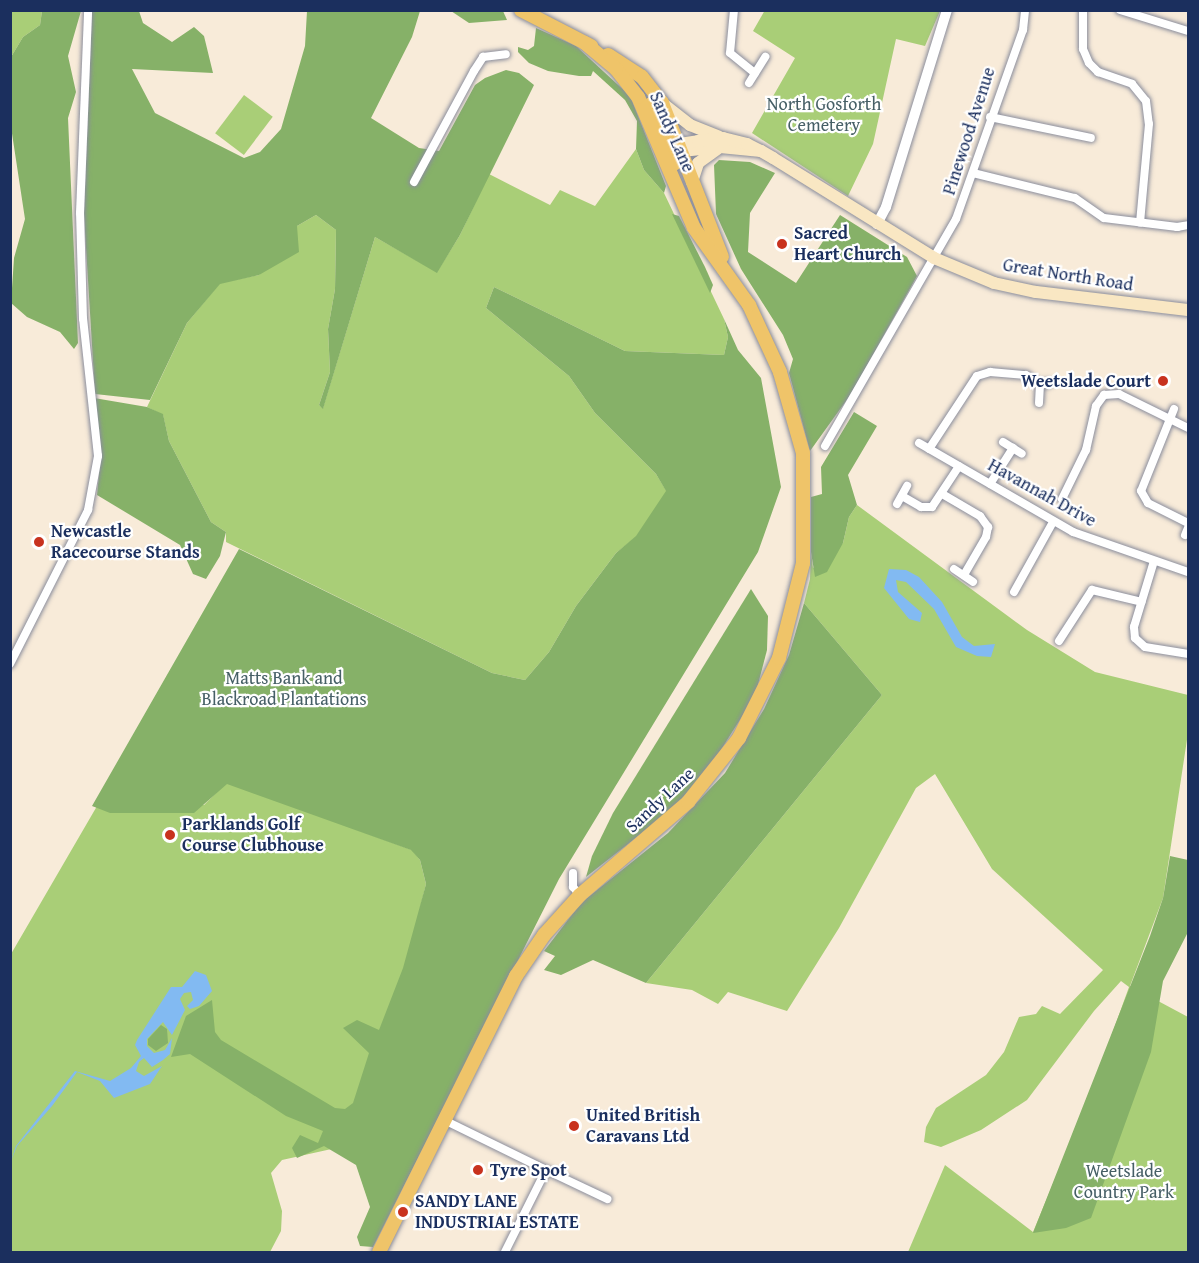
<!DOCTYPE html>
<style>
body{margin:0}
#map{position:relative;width:1199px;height:1263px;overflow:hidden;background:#f8ebd9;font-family:"Gentium Book Plus",serif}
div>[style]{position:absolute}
.green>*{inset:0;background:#a9ce77;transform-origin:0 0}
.forest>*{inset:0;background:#86b168}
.water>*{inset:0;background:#82baf2}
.roads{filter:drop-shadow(0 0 2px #8a8d9c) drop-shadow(0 0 2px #8a8d9c)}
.minor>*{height:8px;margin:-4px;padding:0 4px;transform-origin:4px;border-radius:4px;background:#fff}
.tertiary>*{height:10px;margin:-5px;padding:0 5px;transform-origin:5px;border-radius:5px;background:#fff}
.secondary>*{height:12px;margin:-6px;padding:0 6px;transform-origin:6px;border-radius:6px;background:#f9e7c3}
.primary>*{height:14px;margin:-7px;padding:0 7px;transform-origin:7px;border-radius:7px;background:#efc469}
.dots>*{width:16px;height:16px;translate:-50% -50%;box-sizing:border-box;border:3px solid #fff;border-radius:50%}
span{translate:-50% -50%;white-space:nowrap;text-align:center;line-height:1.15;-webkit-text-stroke:4.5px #fff;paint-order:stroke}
.park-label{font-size:18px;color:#465f66}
.street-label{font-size:18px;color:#1b2f5e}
.poi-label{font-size:18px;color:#1b2f5e;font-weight:700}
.left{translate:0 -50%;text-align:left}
.right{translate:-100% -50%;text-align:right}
.frame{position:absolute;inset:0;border:12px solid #1b2f5e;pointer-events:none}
</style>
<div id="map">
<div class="green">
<i style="clip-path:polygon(765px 10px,940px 11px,925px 46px,896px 39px,873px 144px,848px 196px,752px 133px,795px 58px,753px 31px)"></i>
<i style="clip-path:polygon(11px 11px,42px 11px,40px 25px,23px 37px,11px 57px)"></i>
<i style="left:244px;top:95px;width:36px;height:48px;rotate:37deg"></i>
<i style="clip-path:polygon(636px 149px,644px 170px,664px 193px,724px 319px,728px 337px,724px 355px,625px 351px,494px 287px,486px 308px,569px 376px,595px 413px,656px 474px,667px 492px,636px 537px,616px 553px,576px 606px,549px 652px,525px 680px,492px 673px,226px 542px,226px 532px,211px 522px,169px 441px,163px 415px,147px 407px,187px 323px,220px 283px,259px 275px,297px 226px,316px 215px,336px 230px,335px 289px,328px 329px,330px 372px,319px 405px,323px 408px,375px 237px,437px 272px,460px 235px,489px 174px,550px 205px,560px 190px,595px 206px)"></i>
<i style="clip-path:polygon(857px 505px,1027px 630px,1095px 672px,1188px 695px,1188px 733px,1163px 898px,1130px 986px,1188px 1017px,1188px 1252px,908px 1252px,945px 1165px,1033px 1232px,1091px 1092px,1129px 987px,1121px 981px,1094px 1011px,1027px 1100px,981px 1130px,941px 1147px,924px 1142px,926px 1127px,936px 1108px,986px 1075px,1004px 1052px,1019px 1017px,1036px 1014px,1042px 1006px,1060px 1014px,1103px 970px,992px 869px,935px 774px,916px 788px,839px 928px,787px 1011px,728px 992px,718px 1004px,692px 990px,646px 983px,882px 695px,804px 603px,810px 579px,811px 552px,813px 568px,843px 543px,849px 517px)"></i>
<i style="clip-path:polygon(111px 782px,204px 805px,226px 783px,238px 786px,412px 850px,420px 860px,426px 884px,412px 941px,410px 995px,336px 1148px,282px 1160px,271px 1173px,282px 1211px,281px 1231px,270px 1252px,11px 1252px,11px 954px)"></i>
</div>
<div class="forest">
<i style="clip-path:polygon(42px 11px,81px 11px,68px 56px,76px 92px,68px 118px,78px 343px,74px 349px,60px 332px,27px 317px,11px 303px,14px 258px,25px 219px,11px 127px,11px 57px,23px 37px,40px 25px)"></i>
<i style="clip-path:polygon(92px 11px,139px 11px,143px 23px,172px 42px,194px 27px,204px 36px,213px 73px,132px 69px,155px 113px,244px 158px,260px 152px,281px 129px,305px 46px,307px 11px,420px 11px,412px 37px,371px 118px,419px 148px,439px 151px,475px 85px,485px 78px,506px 70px,519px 73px,534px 85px,460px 235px,437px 273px,375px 237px,323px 409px,319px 405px,330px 372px,328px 329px,335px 289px,336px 230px,316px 215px,297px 226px,299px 252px,259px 275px,220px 284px,187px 323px,150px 400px,95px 394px,84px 215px)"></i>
<i style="clip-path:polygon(451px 11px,503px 11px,507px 20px,469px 23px)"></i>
<i style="clip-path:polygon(536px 28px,576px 46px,630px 96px,666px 186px,664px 193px,644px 170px,636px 149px,637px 121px,625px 100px,593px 71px,591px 76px,579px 76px,548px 71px,529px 63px,518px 52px,518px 47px,528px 50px,534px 46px)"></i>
<i style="clip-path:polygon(719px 160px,750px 162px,775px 173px,750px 213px,748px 252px,796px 283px,840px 215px,907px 257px,917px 276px,851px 394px,810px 451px,789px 373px,793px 359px,783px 335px,741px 269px,716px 214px,714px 165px)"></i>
<i style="clip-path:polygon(672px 214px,679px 216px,705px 267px,713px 285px,710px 293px)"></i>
<i style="clip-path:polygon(494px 287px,625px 351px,724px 355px,728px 337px,724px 319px,738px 350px,761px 378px,781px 487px,758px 552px,559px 879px,373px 1247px,360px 1246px,357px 1237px,370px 1207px,356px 1165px,324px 1146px,297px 1158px,292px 1148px,300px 1135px,318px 1143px,323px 1131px,286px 1116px,190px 1054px,171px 1057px,186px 1016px,212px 1000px,215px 1032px,221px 1040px,335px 1108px,345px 1109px,353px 1103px,369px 1053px,343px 1028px,357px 1020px,379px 1030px,403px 968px,426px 884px,420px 860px,411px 850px,227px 784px,194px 813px,110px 813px,92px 806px,239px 549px,492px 673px,525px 680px,549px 652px,576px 606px,616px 553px,636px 536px,666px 491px,656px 474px,595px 413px,569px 376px,486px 308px)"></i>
<i style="clip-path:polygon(94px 398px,147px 407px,163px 414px,169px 441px,211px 522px,226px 532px,220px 556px,206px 579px,193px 574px,180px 545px,97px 495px,101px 454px)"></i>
<i style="clip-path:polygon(854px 412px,877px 426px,848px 475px,857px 505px,849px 517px,843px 543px,827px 572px,815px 577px,811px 552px,811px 497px,822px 494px,821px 467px)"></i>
<i style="clip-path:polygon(751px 589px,768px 616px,767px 650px,755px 696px,705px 775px,670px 811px,586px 877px,592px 856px,613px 813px)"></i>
<i style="clip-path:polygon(804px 603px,882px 695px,646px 983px,593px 960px,561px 975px,544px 970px,555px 956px,544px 951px,581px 903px,668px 833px,725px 773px,764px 709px,789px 655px)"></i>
<i style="clip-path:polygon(1170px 856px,1188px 860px,1188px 932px,1163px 981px,1151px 1052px,1091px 1218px,1066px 1228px,1033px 1233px,1150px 936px,1163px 898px)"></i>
<i style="clip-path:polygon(161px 1025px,167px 1029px,168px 1043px,156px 1051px,148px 1045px,148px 1039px)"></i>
</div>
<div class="water">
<i style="clip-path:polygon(889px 569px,906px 570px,919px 577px,942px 602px,962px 637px,974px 646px,995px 644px,991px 657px,977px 656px,956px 647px,934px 609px,906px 582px,896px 580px,898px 592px,922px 613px,920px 622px,909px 619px,884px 588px)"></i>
<i style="clip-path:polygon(195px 971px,206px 975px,212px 991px,199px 1006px,190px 1009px,187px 1006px,193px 1000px,191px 992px,184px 993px,180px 999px,185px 1010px,172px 1035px,163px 1022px,147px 1039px,147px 1046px,154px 1053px,165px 1050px,172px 1038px,170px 1054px,163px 1060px,152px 1067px,144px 1058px,139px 1062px,136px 1071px,144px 1076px,162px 1066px,150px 1084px,114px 1098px,100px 1081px,77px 1072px,52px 1106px,17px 1146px,11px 1161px,16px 1146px,75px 1071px,110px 1081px,131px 1068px,141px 1056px,135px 1045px,137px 1040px,171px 987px,182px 987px)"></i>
</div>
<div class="roads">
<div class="minor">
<i style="left:734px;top:10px;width:43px;rotate:95.3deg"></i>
<i style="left:730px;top:53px;width:32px;rotate:39deg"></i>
<i style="left:1083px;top:10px;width:39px;rotate:90deg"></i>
<i style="left:1083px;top:49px;width:15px;rotate:67deg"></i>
<i style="left:1089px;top:63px;width:13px;rotate:45deg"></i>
<i style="left:1098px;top:72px;width:36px;rotate:19deg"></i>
<i style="left:1132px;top:84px;width:22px;rotate:51deg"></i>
<i style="left:1146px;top:101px;width:23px;rotate:83deg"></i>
<i style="left:1149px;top:124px;width:99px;rotate:95.2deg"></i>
<i style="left:1120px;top:10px;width:71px;rotate:17.2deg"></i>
<i style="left:749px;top:83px;width:31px;rotate:-58deg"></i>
<i style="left:990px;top:117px;width:103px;rotate:11.7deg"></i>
<i style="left:973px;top:173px;width:105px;rotate:13.8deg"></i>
<i style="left:1075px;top:198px;width:35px;rotate:35deg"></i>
<i style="left:1104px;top:218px;width:74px;rotate:7deg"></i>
<i style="left:1177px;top:227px;width:11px;rotate:-10deg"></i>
<i style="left:414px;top:182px;width:126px;rotate:-61.6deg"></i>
<i style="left:474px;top:71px;width:17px;rotate:-57deg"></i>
<i style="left:483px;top:57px;width:23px;rotate:-7deg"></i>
<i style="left:1039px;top:403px;width:18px;rotate:-87deg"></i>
<i style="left:1040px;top:385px;width:9px;rotate:-13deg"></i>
<i style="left:1174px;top:409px;width:88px;rotate:111.9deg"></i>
<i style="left:1141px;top:491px;width:14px;rotate:60deg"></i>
<i style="left:1148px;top:503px;width:45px;rotate:26.6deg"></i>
<i style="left:1003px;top:442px;width:22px;rotate:32deg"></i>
<i style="left:919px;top:443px;width:178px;rotate:30deg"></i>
<i style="left:1073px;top:532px;width:122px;rotate:19.2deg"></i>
<i style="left:825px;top:446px;width:262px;rotate:-60deg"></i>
<i style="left:956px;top:219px;width:201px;rotate:-70.5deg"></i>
<i style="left:1023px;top:30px;width:20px;rotate:-84deg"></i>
<i style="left:929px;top:449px;width:87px;rotate:-56.7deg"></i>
<i style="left:977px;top:376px;width:14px;rotate:-17deg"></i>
<i style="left:990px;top:372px;width:36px;rotate:5deg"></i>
<i style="left:1026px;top:375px;width:17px;rotate:36deg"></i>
<i style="left:990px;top:484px;width:43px;rotate:-57.4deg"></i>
<i style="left:944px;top:495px;width:42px;rotate:30.3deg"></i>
<i style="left:980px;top:516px;width:14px;rotate:54deg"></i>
<i style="left:988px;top:527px;width:10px;rotate:101deg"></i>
<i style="left:986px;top:537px;width:44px;rotate:120.1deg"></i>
<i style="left:902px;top:496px;width:22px;rotate:30deg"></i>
<i style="left:921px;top:507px;width:11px"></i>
<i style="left:932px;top:507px;width:49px;rotate:-56.6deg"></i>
<i style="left:1062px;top:499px;width:55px;rotate:-63.9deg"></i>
<i style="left:1086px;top:450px;width:45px;rotate:-77.2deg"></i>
<i style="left:1096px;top:406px;width:14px;rotate:-54deg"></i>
<i style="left:1104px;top:395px;width:15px;rotate:-4deg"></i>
<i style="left:1119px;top:394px;width:77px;rotate:26.2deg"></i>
<i style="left:897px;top:504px;width:21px;rotate:-61deg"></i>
<i style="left:1185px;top:535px;width:8px;rotate:-67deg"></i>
<i style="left:1154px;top:561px;width:69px;rotate:106.9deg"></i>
<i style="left:1134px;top:627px;width:11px;rotate:85deg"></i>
<i style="left:1135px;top:638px;width:13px;rotate:42deg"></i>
<i style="left:1145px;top:647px;width:44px;rotate:9.2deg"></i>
<i style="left:954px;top:569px;width:23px;rotate:34deg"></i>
<i style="left:1014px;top:592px;width:80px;rotate:-60.9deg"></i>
<i style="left:1059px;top:641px;width:61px;rotate:-57.1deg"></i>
<i style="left:1092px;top:590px;width:51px;rotate:13.5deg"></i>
<i style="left:10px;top:664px;width:173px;rotate:-63.1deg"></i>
<i style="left:88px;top:510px;width:55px;rotate:-79.5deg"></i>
<i style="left:98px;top:456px;width:138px;rotate:-96.2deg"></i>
<i style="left:83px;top:319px;width:106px;rotate:-91.6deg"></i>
<i style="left:80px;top:213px;width:203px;rotate:-87.7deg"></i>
<i style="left:573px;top:873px;width:14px;rotate:90deg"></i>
<i style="left:573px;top:887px;width:11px;rotate:49deg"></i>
<i style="left:444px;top:1120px;width:114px;rotate:26.1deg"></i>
<i style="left:546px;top:1170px;width:92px;rotate:116.6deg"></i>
<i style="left:546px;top:1170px;width:68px;rotate:25.4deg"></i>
</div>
<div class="tertiary">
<i style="left:877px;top:224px;width:19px;rotate:-62deg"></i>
<i style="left:886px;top:207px;width:206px;rotate:-72.8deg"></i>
</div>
<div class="secondary">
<i style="left:662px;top:103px;width:36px;rotate:38deg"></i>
<i style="left:690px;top:125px;width:31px;rotate:22deg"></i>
<i style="left:761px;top:151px;width:41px;rotate:-174.4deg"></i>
<i style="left:720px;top:147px;width:48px;rotate:174.1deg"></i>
<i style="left:672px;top:152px;width:11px;rotate:-45deg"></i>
<i style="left:680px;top:144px;width:18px;rotate:-9deg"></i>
<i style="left:698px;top:141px;width:25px;rotate:-7deg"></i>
<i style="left:723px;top:138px;width:25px;rotate:14deg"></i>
<i style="left:747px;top:144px;width:16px;rotate:27deg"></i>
<i style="left:761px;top:151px;width:14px;rotate:30deg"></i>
<i style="left:773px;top:158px;width:190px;rotate:31.8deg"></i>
<i style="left:934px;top:258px;width:65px;rotate:22.6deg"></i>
<i style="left:994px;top:283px;width:43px;rotate:12.1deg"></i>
<i style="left:1036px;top:292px;width:153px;rotate:6.8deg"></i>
<i style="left:692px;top:182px;width:20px;rotate:-72deg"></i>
<i style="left:698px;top:163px;width:24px;rotate:-36deg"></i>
</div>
<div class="primary">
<i style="left:521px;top:10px;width:79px;rotate:27.2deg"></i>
<i style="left:608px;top:55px;width:40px;rotate:32.9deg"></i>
<i style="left:642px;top:77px;width:33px;rotate:52deg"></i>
<i style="left:662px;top:103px;width:165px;rotate:68.7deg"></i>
<i style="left:651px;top:104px;width:64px;rotate:67.9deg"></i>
<i style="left:379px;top:1252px;width:308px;rotate:-63.6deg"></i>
<i style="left:516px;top:976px;width:50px;rotate:-55.7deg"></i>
<i style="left:544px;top:935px;width:54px;rotate:-48deg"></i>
<i style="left:580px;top:895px;width:143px;rotate:-40.7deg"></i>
<i style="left:688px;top:802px;width:82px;rotate:-51.4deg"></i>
<i style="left:739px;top:738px;width:89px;rotate:-63.4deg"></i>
<i style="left:779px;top:658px;width:98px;rotate:-75.8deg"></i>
<i style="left:803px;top:563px;width:110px;rotate:-90deg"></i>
<i style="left:803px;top:453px;width:84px;rotate:-105.9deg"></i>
<i style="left:780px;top:372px;width:74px;rotate:-114.8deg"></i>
<i style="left:749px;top:305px;width:95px;rotate:-125.5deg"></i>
<i style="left:694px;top:228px;width:142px;rotate:-113.1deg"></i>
<i style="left:638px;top:97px;width:36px;rotate:-128deg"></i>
<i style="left:616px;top:69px;width:40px;rotate:-140deg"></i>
</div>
</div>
<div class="dots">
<i style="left:782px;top:244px;background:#c8321e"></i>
<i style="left:1163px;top:381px;background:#c8321e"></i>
<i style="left:39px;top:542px;background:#c8321e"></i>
<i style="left:170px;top:835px;background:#c8321e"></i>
<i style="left:574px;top:1126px;background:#c8321e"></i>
<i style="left:478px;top:1170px;background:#c8321e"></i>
<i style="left:403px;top:1212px;background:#c8321e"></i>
</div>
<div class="park-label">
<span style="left:824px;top:115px">North Gosforth<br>Cemetery</span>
<span style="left:284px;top:689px">Matts Bank and<br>Blackroad Plantations</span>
<span style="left:1124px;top:1182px">Weetslade<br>Country Park</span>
</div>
<div class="street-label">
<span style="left:969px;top:131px;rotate:-72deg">Pinewood Avenue</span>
<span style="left:672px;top:132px;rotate:66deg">Sandy Lane</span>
<span style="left:1068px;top:275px;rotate:9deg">Great North Road</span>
<span style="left:1042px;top:493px;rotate:29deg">Havannah Drive</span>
<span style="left:660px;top:800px;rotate:-43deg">Sandy Lane</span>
</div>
<div class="poi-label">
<span class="left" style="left:794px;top:244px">Sacred<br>Heart Church</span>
<span class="right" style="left:1151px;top:381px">Weetslade Court</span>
<span class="left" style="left:51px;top:542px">Newcastle<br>Racecourse Stands</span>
<span class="left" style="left:182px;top:835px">Parklands Golf<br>Course Clubhouse</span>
<span class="left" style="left:586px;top:1126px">United British<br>Caravans Ltd</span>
<span class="left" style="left:490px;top:1170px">Tyre Spot</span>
<span class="left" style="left:415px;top:1212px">SANDY LANE<br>INDUSTRIAL ESTATE</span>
</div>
<div class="frame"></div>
</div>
